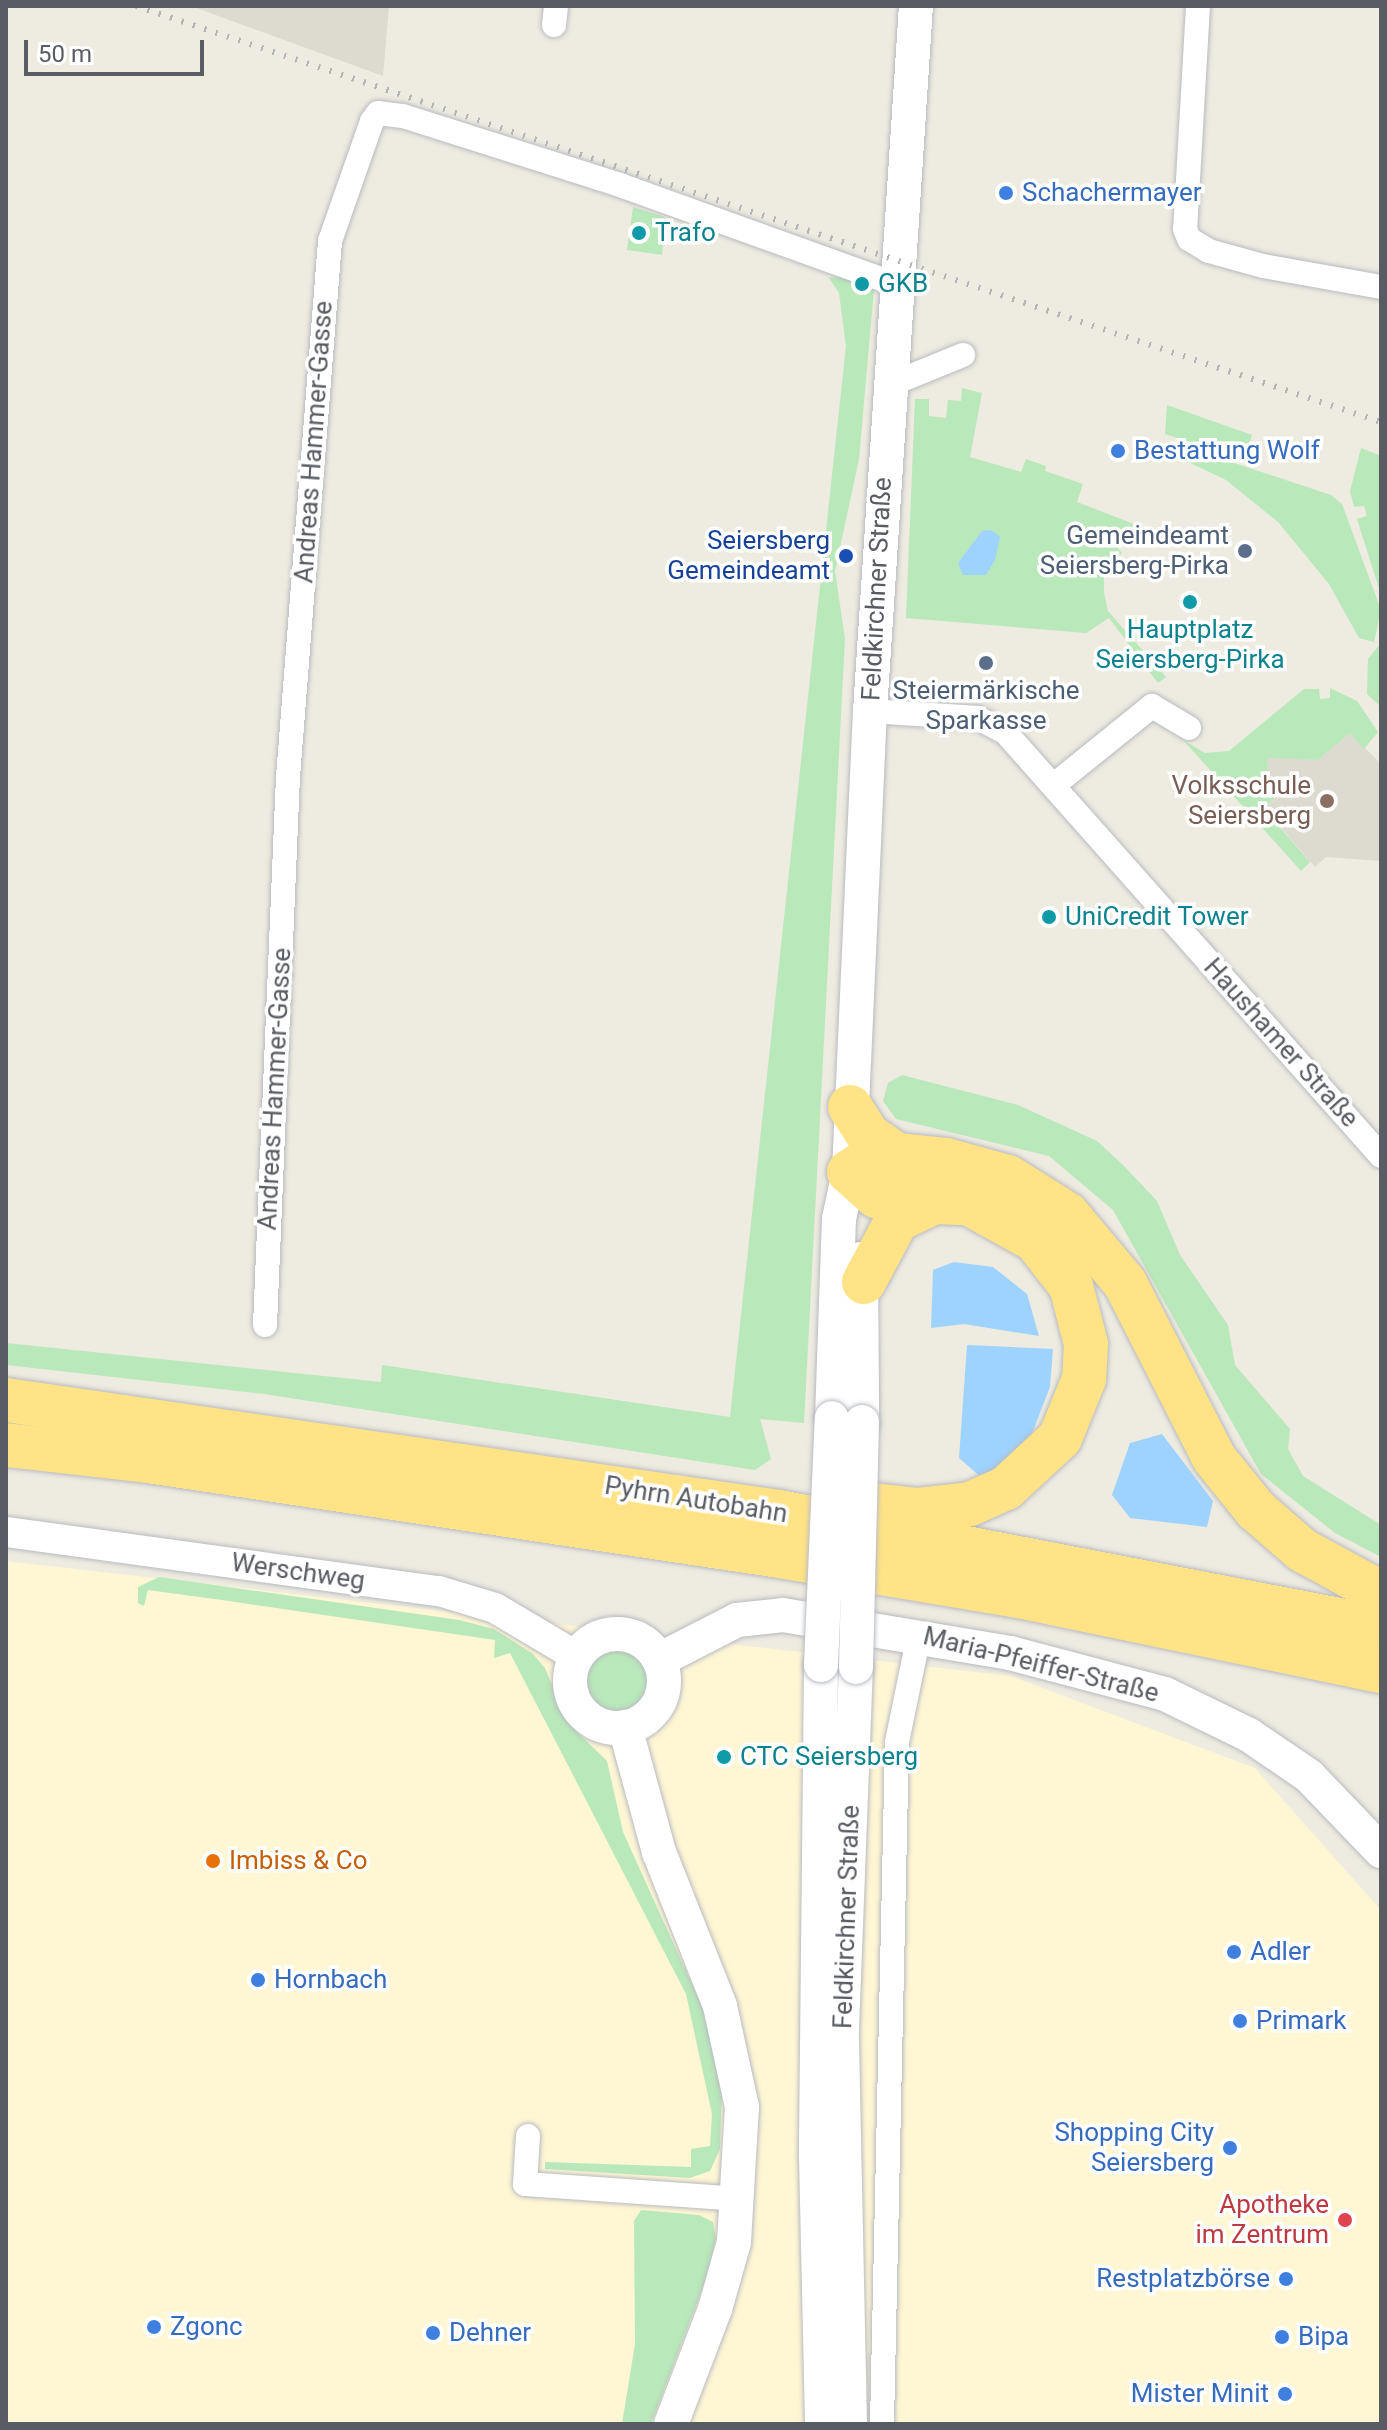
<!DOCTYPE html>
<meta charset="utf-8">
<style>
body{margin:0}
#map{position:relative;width:1387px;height:2430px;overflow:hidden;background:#eeebe0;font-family:Roboto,sans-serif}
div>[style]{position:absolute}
.commercial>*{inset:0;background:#fff6d4}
.education>*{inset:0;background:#dddacf}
.green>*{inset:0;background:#b9e8ba}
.round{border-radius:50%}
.water>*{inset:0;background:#9fd3ff}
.roads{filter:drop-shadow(0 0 2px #b8bbc1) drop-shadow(0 0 2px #b8bbc1)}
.minor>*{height:24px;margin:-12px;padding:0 12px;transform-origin:12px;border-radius:12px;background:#fff}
.tertiary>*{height:30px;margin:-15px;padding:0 15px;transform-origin:15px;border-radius:15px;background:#fff}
.secondary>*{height:34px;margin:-17px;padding:0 17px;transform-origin:17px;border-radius:17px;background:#fff}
.secondary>.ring{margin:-17px;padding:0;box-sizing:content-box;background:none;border:34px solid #fff;border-radius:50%}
.motorway>*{height:44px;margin:-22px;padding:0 22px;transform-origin:22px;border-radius:22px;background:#ffe386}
.rail>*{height:6px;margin-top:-3px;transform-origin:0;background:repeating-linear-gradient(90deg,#b4b5b6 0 2px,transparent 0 12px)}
.bridges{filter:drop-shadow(0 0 2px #b9bdc4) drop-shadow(0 0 2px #b9bdc4)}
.secondary-bridge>*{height:34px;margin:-17px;padding:0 17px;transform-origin:17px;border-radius:17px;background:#fff}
.dots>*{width:22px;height:22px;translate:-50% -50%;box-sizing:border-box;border:4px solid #fff;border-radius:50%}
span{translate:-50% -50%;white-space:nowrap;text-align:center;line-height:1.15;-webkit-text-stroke:7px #fff;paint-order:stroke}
.shop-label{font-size:26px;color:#366cbe}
.left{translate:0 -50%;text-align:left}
.right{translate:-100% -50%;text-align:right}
.culture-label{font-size:26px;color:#0d838f}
.street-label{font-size:26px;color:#595d63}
.service-label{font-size:26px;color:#4e5e75}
.transit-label{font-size:26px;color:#164399}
.education-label{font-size:26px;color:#785e54}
.food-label{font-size:26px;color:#c56008}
.health-label{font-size:26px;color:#be3a42}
.frame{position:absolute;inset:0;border:8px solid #595d63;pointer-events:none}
.scale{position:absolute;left:24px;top:40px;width:180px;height:36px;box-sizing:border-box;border:4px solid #595d63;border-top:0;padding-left:10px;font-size:24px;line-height:28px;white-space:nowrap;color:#595d63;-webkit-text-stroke:6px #fff;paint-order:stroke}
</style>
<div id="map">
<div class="commercial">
<i style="clip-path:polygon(6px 1561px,1011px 1676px,1255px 1768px,1381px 1910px,1381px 2424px,6px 2424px)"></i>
</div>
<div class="education">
<i style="clip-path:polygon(191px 6px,389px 6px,383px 76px)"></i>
<i style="clip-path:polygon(1350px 733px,1381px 764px,1381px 861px,1326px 857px,1315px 867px,1264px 808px,1280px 794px,1266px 792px,1268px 757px,1318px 760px)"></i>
</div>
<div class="green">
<i style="clip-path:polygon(633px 207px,665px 217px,662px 255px,627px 250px)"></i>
<i style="clip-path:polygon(847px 276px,874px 289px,859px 459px,835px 571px,845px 639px,804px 1423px,760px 1419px,771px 1459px,755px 1470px,264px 1394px,6px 1365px,6px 1343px,381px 1382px,382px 1365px,730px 1417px,846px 346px,839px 293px,829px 278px)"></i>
<i style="clip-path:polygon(962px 388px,982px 393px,970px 457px,1021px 472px,1026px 459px,1046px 466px,1045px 471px,1083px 484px,1077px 502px,1134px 524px,1132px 543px,1127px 538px,1117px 547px,1122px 553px,1104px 572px,1104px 593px,1108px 611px,1166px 677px,1158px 683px,1109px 618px,1086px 633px,906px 618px,915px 399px,929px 399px,929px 416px,946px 418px,948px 400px,961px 401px)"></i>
<i style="clip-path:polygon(1167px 405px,1252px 435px,1244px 460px,1165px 434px)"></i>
<i style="clip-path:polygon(1168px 441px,1331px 495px,1342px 504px,1381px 610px,1374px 642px,1359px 638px,1329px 584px,1278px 522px,1226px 480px,1163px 450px)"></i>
<i style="clip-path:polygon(1361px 448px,1381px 456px,1381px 595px,1357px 519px,1367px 516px,1364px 506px,1354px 507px,1350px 491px)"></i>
<i style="clip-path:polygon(1381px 643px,1381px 707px,1367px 694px,1368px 659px)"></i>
<i style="clip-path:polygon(1330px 688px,1357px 701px,1378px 732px,1364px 749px,1350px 733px,1318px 760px,1268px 758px,1266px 792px,1281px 793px,1263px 808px,1310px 862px,1301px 871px,1183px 740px,1205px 753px,1229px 751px,1304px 689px,1319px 689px,1320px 699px,1330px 698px)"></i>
<i style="clip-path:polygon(902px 1075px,1018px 1105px,1097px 1141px,1123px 1165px,1157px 1201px,1180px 1255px,1228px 1325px,1235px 1365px,1290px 1429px,1288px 1449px,1303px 1476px,1381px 1525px,1381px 1557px,1335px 1533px,1261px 1474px,1113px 1210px,1049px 1156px,896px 1119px,883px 1101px,888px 1083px)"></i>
<i style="clip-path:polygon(159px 1577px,459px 1620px,494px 1629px,533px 1654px,545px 1668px,567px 1722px,607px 1761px,623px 1832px,704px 2011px,722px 2092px,720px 2149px,710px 2171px,690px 2178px,545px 2169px,545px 2162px,691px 2167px,691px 2149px,710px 2146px,712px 2114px,686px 1994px,510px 1653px,494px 1658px,495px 1640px,229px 1601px,148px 1590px,144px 1606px,138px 1603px,138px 1587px)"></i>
<i class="round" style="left:584px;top:1648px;width:66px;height:66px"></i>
<i style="clip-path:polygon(641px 2210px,699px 2215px,713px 2222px,716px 2239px,705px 2282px,651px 2424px,622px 2424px,635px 2344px,634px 2221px)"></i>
</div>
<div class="water">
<i style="clip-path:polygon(991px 530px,1000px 537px,995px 560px,986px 575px,963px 575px,958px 563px,982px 531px)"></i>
<i style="clip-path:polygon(954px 1262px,993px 1267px,1027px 1294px,1039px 1336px,964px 1324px,931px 1328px,933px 1270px)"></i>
<i style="clip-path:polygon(967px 1345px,1053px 1349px,1050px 1387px,1026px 1449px,983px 1479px,959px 1458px)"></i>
<i style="clip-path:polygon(1162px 1434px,1213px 1501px,1207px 1527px,1130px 1518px,1112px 1495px,1130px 1443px)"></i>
</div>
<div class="roads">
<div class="minor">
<i style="left:1198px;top:6px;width:223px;rotate:93.3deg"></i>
<i style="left:1185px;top:229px;width:11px;rotate:68deg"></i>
<i style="left:1189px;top:239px;width:23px;rotate:31deg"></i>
<i style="left:1209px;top:251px;width:56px;rotate:15.5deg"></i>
<i style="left:1263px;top:266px;width:120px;rotate:10.1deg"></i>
<i style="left:554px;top:25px;width:19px;rotate:-84deg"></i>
<i style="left:889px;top:385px;width:80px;rotate:-22.1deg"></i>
<i style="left:870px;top:711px;width:108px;rotate:3.7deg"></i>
<i style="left:978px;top:718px;width:32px;rotate:28deg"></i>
<i style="left:1006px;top:733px;width:565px;rotate:48.44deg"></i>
<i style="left:1054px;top:785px;width:126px;rotate:-38.9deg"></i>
<i style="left:1152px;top:706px;width:43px;rotate:30.7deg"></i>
<i style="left:265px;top:1325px;width:548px;rotate:-87.6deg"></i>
<i style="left:288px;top:777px;width:538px;rotate:-85.52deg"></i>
<i style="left:330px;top:241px;width:127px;rotate:-70.7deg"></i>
<i style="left:372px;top:121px;width:10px;rotate:-53deg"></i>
<i style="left:378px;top:113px;width:25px;rotate:7deg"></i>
<i style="left:403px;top:116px;width:228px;rotate:17.6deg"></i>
<i style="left:620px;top:185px;width:292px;rotate:19.8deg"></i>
<i style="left:528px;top:2136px;width:48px;rotate:93.6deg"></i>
<i style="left:525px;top:2184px;width:216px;rotate:4deg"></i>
<i style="left:882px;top:2424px;width:682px;rotate:-88.74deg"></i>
<i style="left:897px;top:1742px;width:109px;rotate:-78.4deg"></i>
</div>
<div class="tertiary">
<i style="left:6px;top:1532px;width:437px;rotate:7.8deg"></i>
<i style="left:439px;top:1591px;width:59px;rotate:16.9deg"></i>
<i style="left:495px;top:1608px;width:94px;rotate:30.7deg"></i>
</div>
<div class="secondary">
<i style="left:861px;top:1259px;width:163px;rotate:89.6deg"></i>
<i style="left:832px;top:1418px;width:199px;rotate:-88deg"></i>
<i style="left:839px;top:1219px;width:48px;rotate:-78deg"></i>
<i style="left:849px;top:1172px;width:461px;rotate:-87.4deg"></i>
<i style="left:870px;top:711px;width:706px;rotate:-86.27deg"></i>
<i class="ring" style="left:570px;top:1634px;width:60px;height:60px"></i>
<i style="left:659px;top:1660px;width:88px;rotate:-27.1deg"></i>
<i style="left:737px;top:1620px;width:46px;rotate:-6.2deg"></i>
<i style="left:783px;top:1615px;width:230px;rotate:9.5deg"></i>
<i style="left:1010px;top:1653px;width:160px;rotate:14.8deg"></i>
<i style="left:1165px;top:1694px;width:93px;rotate:26deg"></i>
<i style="left:1249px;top:1735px;width:73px;rotate:34.3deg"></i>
<i style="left:1309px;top:1776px;width:104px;rotate:46.2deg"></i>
<i style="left:821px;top:1665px;width:492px;rotate:90.6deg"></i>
<i style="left:816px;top:2157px;width:267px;rotate:88.7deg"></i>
<i style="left:625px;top:1727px;width:130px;rotate:74.8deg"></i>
<i style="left:659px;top:1852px;width:166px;rotate:68.4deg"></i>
<i style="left:720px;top:2006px;width:103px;rotate:77.7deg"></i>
<i style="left:742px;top:2107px;width:135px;rotate:93.4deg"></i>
<i style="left:734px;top:2242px;width:70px;rotate:105.8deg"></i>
<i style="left:715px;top:2309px;width:123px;rotate:110.9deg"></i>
<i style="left:850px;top:2424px;width:395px;rotate:-91.2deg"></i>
<i style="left:842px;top:2029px;width:362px;rotate:-87.8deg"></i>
</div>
<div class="motorway">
<i style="left:850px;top:1107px;width:33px;rotate:57deg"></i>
<i style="left:868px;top:1135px;width:35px;rotate:35deg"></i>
<i style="left:934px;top:1202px;width:58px;rotate:-174.1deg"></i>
<i style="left:876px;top:1196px;width:36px;rotate:-138deg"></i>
<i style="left:849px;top:1172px;width:24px;rotate:-33deg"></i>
<i style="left:869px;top:1159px;width:28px;rotate:-8deg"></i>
<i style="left:897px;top:1155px;width:49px;rotate:5.8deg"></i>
<i style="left:946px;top:1160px;width:64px;rotate:15.3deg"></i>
<i style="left:1008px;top:1177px;width:70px;rotate:32.1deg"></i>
<i style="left:1067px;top:1214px;width:90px;rotate:50deg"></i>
<i style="left:1125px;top:1283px;width:196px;rotate:63deg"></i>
<i style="left:1214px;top:1458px;width:67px;rotate:51.1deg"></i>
<i style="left:1256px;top:1510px;width:61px;rotate:41deg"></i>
<i style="left:1302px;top:1550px;width:90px;rotate:28.6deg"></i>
<i style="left:864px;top:1282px;width:70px;rotate:-62deg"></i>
<i style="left:897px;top:1220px;width:41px;rotate:-25.9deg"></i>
<i style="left:934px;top:1202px;width:34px;rotate:2deg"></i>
<i style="left:968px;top:1203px;width:77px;rotate:28.9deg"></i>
<i style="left:1035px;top:1240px;width:58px;rotate:52deg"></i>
<i style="left:1071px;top:1286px;width:60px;rotate:75.5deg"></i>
<i style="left:1086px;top:1344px;width:35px;rotate:93deg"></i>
<i style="left:1084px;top:1379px;width:64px;rotate:112.1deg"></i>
<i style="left:1060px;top:1438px;width:74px;rotate:137.2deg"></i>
<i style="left:1006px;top:1488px;width:39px;rotate:156deg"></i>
<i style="left:970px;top:1504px;width:52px;rotate:173.4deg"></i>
<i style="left:918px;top:1510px;width:44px;rotate:-173.5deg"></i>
<i style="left:6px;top:1400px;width:781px;rotate:8.24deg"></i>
<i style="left:779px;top:1512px;width:613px;rotate:10.91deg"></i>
<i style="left:6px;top:1445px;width:143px;rotate:6.4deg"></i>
<i style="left:148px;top:1461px;width:632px;rotate:8.55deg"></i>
<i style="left:773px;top:1555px;width:248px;rotate:9.5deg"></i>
<i style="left:1018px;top:1596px;width:371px;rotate:11.7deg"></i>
</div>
</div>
<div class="rail">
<i style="left:136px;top:6px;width:1313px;rotate:18.48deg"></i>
</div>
<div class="bridges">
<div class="secondary-bridge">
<i style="left:821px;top:1665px;width:247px;rotate:-87.5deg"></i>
<i style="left:856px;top:1667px;width:245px;rotate:-88.6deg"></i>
</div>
</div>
<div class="dots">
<i style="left:1006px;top:193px;background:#3f7fe0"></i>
<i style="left:639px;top:233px;background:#0f9aa8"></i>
<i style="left:862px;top:284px;background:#0f9aa8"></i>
<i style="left:1118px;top:451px;background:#3f7fe0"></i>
<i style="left:1245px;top:551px;background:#5c6f8a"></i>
<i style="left:846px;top:556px;background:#1a4fb4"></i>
<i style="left:1190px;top:602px;background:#0f9aa8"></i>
<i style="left:986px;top:663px;background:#5c6f8a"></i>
<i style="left:1327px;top:801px;background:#8d6e63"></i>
<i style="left:1049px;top:917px;background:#0f9aa8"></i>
<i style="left:724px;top:1757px;background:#0f9aa8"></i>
<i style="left:213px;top:1861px;background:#e8710a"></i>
<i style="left:1234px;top:1952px;background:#3f7fe0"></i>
<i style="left:258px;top:1980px;background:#3f7fe0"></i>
<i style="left:1240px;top:2021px;background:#3f7fe0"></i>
<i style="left:1230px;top:2148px;background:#3f7fe0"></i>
<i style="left:1345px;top:2220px;background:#e0444e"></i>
<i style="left:1286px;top:2279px;background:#3f7fe0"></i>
<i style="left:154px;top:2327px;background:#3f7fe0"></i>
<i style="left:433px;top:2333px;background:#3f7fe0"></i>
<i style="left:1282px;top:2337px;background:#3f7fe0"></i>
<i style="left:1285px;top:2394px;background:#3f7fe0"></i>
</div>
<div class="shop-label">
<span class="left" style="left:1022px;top:193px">Schachermayer</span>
<span class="left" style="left:1134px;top:451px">Bestattung Wolf</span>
<span class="left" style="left:1250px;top:1952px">Adler</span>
<span class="left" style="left:274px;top:1980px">Hornbach</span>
<span class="left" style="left:1256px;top:2021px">Primark</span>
<span class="right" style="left:1214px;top:2148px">Shopping City<br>Seiersberg</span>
<span class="right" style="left:1270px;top:2279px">Restplatzbörse</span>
<span class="left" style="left:170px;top:2327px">Zgonc</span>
<span class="left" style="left:449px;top:2333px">Dehner</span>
<span class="left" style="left:1298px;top:2337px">Bipa</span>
<span class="right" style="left:1269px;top:2394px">Mister Minit</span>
</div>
<div class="culture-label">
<span class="left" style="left:655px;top:233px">Trafo</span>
<span class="left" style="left:878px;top:284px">GKB</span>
<span style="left:1190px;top:645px">Hauptplatz<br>Seiersberg-Pirka</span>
<span class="left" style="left:1065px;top:917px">UniCredit Tower</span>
<span class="left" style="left:740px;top:1757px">CTC Seiersberg</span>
</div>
<div class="street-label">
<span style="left:314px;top:442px;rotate:-86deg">Andreas Hammer-Gasse</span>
<span style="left:877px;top:589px;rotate:-87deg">Feldkirchner Straße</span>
<span style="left:1281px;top:1043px;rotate:48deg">Haushamer Straße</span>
<span style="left:275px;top:1089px;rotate:-87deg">Andreas Hammer-Gasse</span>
<span style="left:696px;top:1500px;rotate:9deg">Pyhrn Autobahn</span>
<span style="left:298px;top:1572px;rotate:8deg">Werschweg</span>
<span style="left:1041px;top:1665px;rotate:14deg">Maria-Pfeiffer-Straße</span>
<span style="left:847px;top:1917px;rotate:-88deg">Feldkirchner Straße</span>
</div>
<div class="service-label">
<span class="right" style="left:1229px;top:551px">Gemeindeamt<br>Seiersberg-Pirka</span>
<span style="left:986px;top:706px">Steiermärkische<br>Sparkasse</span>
</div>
<div class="transit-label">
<span class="right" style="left:830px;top:556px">Seiersberg<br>Gemeindeamt</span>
</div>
<div class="education-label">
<span class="right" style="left:1311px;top:801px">Volksschule<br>Seiersberg</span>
</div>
<div class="food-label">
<span class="left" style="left:229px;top:1861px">Imbiss &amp; Co</span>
</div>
<div class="health-label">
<span class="right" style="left:1329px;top:2220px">Apotheke<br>im Zentrum</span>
</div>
<div class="frame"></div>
<div class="scale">50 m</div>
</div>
